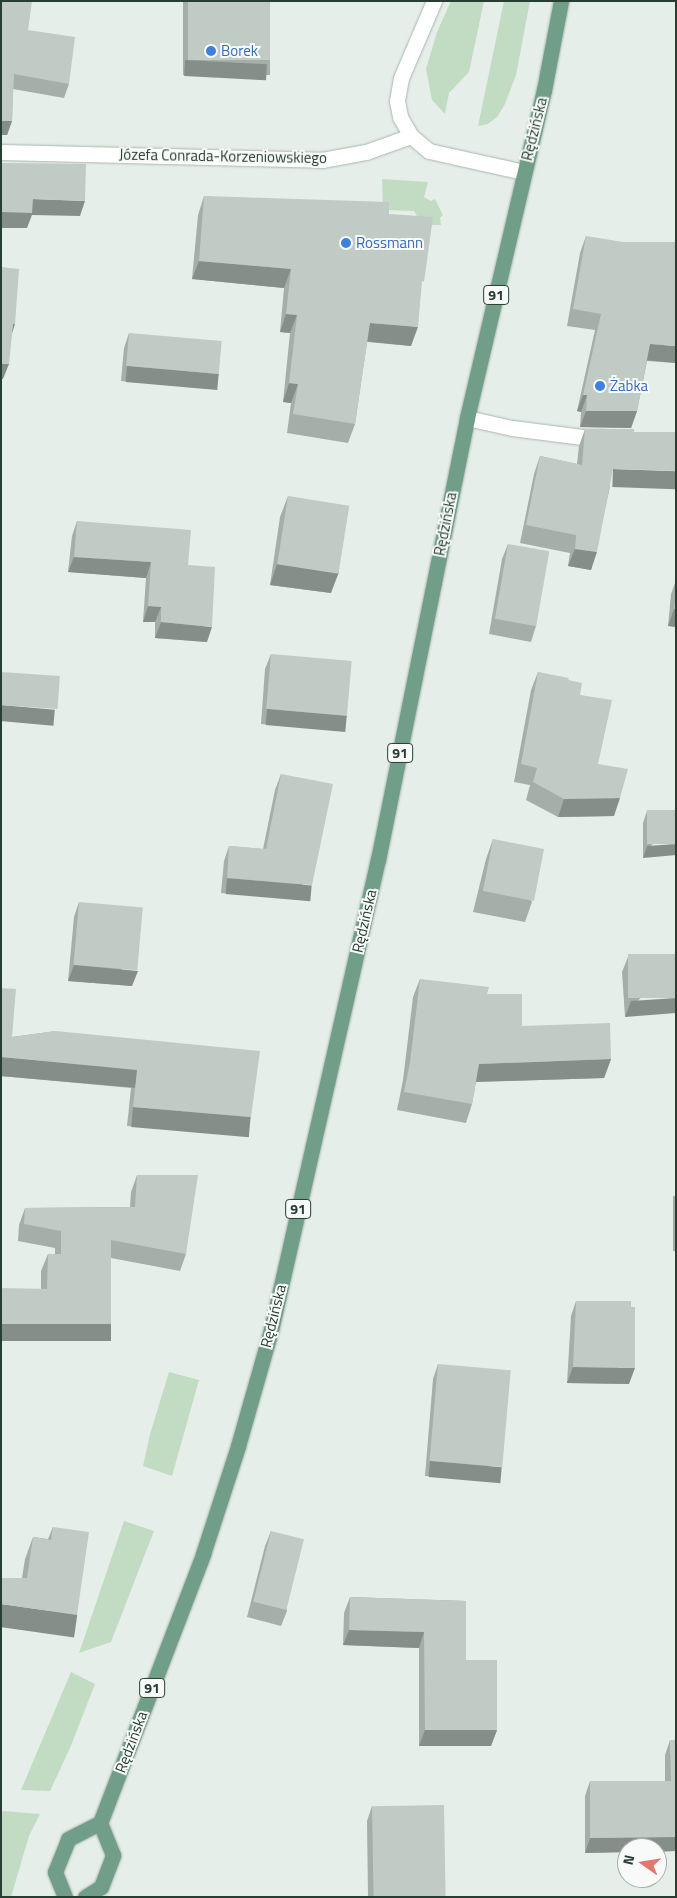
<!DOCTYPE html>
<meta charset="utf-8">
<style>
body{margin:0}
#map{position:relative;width:677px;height:1898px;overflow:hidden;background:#e6eee9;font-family:"Titillium Web",sans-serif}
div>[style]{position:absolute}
.green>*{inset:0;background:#c2dcc4}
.roads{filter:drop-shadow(0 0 1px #a9b6af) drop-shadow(0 0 1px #a9b6af)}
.lane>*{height:15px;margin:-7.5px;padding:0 7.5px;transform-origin:7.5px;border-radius:7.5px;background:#fff}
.street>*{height:15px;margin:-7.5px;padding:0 7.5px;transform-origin:7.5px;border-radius:7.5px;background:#fff}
.primary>*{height:15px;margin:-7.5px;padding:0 7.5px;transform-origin:7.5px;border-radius:7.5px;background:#709e89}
.wall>*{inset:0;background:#a4afa9;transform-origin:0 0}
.shaded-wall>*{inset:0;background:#868e89;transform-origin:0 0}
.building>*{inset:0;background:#bfcbc4;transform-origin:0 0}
.dots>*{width:14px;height:14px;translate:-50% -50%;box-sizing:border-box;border:2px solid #f7faf8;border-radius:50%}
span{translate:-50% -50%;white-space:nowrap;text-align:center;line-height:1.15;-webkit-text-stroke:4px #f7faf8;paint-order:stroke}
.shield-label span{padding:1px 4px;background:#f7faf8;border:1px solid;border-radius:4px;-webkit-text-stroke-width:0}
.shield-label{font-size:14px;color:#273e33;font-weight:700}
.shop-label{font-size:15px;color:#366cbe}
.left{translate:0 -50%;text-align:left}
.street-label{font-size:15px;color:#273e33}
.frame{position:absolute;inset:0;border:2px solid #273e33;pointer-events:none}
.north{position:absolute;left:617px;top:1838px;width:50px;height:50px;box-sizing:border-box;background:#f7faf8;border:1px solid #a4afa9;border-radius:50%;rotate:283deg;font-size:14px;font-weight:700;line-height:20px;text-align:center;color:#273e33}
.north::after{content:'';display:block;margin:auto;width:18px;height:22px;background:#e3766f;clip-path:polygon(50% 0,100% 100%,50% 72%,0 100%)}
</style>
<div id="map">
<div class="green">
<i style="clip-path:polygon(451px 1px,484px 1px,469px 72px,449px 93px,445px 114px,432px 100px,426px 69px,437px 32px)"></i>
<i style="clip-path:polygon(504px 1px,530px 1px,516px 75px,505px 104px,497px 117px,488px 124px,478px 126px)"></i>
<i style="clip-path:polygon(382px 179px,428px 182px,424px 197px,431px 201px,435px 199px,443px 215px,440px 218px,441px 225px,422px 225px,414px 211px,383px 210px)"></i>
<i style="clip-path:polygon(169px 1372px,199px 1380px,172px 1476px,143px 1466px,150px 1434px)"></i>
<i style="clip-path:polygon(124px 1521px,154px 1531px,111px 1642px,79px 1653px)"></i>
<i style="clip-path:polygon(71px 1672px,95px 1684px,70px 1748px,50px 1791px,21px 1790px)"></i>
<i style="clip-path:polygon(3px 1811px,40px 1814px,29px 1836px,11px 1897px,1px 1897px,1px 1816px)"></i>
</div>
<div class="roads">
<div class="lane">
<i style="left:467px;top:418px;width:46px;rotate:12.5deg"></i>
<i style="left:512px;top:428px;width:71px;rotate:7.3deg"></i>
<i style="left:582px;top:437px;width:19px"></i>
</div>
<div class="street">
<i style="left:434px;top:1px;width:84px;rotate:113.2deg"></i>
<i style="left:401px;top:78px;width:23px;rotate:100deg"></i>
<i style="left:397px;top:101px;width:16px;rotate:79deg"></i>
<i style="left:400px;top:117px;width:22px;rotate:60deg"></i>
<i style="left:411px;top:136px;width:23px;rotate:40deg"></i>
<i style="left:429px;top:151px;width:97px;rotate:12.5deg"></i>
<i style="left:1px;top:152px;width:321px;rotate:1.4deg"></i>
<i style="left:322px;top:160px;width:45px;rotate:-10.3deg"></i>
<i style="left:366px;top:152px;width:48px;rotate:-19.6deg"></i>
</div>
<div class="primary">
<i style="left:100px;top:1823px;width:288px;rotate:-69deg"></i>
<i style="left:203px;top:1554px;width:114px;rotate:-72deg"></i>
<i style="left:238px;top:1446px;width:121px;rotate:-74.1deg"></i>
<i style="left:271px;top:1330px;width:482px;rotate:-77.2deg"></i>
<i style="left:378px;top:860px;width:451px;rotate:-78.6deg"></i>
<i style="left:467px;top:418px;width:337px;rotate:-76.8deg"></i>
<i style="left:544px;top:90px;width:91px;rotate:-79.2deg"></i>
<i style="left:65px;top:1897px;width:27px;rotate:-112deg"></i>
<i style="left:55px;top:1872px;width:35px;rotate:-68deg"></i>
<i style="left:68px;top:1839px;width:36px;rotate:-27deg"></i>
<i style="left:85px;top:1897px;width:19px;rotate:-32deg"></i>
<i style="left:101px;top:1887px;width:34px;rotate:-69deg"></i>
<i style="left:113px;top:1855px;width:35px;rotate:-112deg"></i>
</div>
</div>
<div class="wall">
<i style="clip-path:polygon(1px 1px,28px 30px,69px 84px,64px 98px,13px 89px,12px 121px,7px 135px,1px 135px)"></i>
<i style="left:183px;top:1px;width:87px;height:74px"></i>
<i style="clip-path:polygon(204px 196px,389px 214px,421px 290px,411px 346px,367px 342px,355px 424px,348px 443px,287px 433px,291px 403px,283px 402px,290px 333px,280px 332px,284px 288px,192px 279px,198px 215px)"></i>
<i style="clip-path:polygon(586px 236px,676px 363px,647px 361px,637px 411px,631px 428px,580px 427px,581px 412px,577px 411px,595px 330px,567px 326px,580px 253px)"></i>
<i style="clip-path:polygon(129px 333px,219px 374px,213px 389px,121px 381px,124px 348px)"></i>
<i style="clip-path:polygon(585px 429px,610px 487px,591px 570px,568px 566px,570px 553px,520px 543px,534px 474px,540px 456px,577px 464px,579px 446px)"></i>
<i style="clip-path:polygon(288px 496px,331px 593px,270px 585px,280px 517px)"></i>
<i style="clip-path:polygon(77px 521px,188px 565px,207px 642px,155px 638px,155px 622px,143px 622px,146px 578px,68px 572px,72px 536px)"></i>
<i style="clip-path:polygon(508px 544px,536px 626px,531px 642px,489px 634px,502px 559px)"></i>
<i style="clip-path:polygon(676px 580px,676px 627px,668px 626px,671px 594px)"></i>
<i style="clip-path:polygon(271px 654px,347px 716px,341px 731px,261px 724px,265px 669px)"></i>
<i style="clip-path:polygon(538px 672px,568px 680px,580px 695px,598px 764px,614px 816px,558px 817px,526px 800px,530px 785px,514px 782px,531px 690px)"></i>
<i style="clip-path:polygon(281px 774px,306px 900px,221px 893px,224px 861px,229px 846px,263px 849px,275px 790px)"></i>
<i style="clip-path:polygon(676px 810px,643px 858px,643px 823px,647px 811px)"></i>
<i style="clip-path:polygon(493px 839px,532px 902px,525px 922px,473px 912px,486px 859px)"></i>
<i style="clip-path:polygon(79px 902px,132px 986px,68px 981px,74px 917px)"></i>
<i style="clip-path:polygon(676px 954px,625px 1017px,622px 972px,628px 957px)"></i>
<i style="clip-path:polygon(420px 979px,522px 1026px,611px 1059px,604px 1078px,476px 1082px,472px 1104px,466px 1123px,397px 1110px,403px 1080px,413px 997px)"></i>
<i style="clip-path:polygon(1px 988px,12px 1037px,56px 1031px,251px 1117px,244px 1136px,127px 1126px,131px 1088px,1px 1076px)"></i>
<i style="clip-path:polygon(137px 1175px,186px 1254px,180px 1271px,111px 1258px,111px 1324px,105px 1341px,41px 1289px,41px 1271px,48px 1254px,55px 1254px,55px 1248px,18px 1241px,19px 1225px,25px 1208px,130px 1207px,131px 1192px)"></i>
<i style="left:676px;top:1196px;width:55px;height:3px;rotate:90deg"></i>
<i style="clip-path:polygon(576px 1301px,629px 1384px,567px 1383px,571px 1316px)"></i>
<i style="clip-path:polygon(438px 1364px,497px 1482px,425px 1476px,433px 1379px)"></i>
<i style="clip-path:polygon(53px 1527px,77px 1615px,70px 1637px,22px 1578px,25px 1559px,33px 1537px,48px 1539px)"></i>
<i style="clip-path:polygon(271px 1531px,287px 1611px,281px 1626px,247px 1617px,265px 1546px)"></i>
<i style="clip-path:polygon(350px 1597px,466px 1601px,466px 1660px,497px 1730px,491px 1746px,419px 1746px,419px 1648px,343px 1645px,344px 1613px)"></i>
<i style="clip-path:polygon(670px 1740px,676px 1851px,627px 1848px,627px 1852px,585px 1853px,585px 1796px,590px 1781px,665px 1781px,665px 1755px)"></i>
<i style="clip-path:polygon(372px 1806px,445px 1897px,368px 1897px,367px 1821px)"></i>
</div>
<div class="shaded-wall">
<i style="left:185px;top:60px;width:82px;height:16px;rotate:3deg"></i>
<i style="clip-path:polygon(1px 121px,12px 121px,7px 135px,1px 135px)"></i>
<i style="clip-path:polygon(33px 199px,85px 201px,80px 216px,32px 215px,27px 228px,1px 228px,1px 212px)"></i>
<i style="clip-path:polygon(199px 261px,291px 269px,284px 288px,192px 279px)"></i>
<i style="clip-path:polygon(286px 314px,297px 315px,290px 333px,280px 332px)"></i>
<i style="clip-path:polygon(370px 323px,418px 327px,411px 346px,363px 341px)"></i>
<i style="clip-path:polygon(13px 324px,15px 324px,10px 340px)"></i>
<i style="clip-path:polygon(650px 344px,676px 346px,676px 363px,644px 360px)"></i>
<i style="clip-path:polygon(1px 364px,9px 364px,3px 379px,1px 379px)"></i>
<i style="left:127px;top:366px;width:92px;height:16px;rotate:5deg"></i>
<i style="clip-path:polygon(289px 383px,298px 384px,291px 403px,283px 402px)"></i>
<i style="clip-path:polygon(583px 395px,587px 395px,581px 412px,577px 411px)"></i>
<i style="clip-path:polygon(586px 411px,637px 411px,631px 428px,580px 427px)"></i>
<i style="left:613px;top:469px;width:63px;height:18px;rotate:2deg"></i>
<i style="clip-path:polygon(575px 549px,597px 552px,591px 570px,568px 566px)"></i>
<i style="clip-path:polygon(74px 557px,151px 562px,146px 578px,68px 572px)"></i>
<i style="clip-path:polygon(277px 564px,339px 572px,331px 593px,270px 585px)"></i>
<i style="clip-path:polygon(148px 606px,161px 607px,155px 622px,143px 622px)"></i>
<i style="clip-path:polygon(674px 609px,676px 609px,676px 627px,668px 626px)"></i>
<i style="clip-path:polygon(161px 622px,212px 627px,207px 642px,155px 638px)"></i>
<i style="left:1px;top:705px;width:54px;height:16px;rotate:5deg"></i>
<i style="left:267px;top:709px;width:80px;height:16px;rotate:5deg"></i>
<i style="clip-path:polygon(620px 798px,614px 816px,558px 817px,564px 799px)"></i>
<i style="clip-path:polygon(676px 844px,676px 855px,643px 858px,647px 846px)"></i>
<i style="left:227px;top:878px;width:85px;height:16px;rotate:5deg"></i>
<i style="clip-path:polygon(74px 965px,138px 971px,132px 986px,68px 981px)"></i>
<i style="clip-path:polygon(676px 998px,676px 1013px,625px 1017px,631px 1001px)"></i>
<i style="left:1px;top:1057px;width:137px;height:19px;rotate:5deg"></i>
<i style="clip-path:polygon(611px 1059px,604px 1078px,472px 1082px,479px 1064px)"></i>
<i style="left:133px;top:1107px;width:118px;height:20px;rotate:5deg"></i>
<i style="left:1px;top:1324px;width:110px;height:17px"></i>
<i style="clip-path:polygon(573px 1367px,635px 1368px,629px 1384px,567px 1383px)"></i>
<i style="left:430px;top:1461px;width:72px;height:16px;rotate:5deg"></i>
<i style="left:1px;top:1604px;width:77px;height:23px;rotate:8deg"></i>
<i style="clip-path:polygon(349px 1630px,424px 1632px,419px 1648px,343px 1645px)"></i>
<i style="clip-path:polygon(425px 1730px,497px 1730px,491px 1746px,419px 1746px)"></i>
<i style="clip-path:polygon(676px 1837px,676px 1851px,657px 1852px,657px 1848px,627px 1848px,627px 1852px,585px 1853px,590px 1838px)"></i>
</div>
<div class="building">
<i style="clip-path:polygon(1px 1px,32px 1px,28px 30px,75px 37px,69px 84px,14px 74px,12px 121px,1px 121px)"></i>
<i style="left:188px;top:1px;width:82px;height:59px"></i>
<i style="clip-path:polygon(1px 163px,86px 164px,85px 201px,33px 199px,32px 213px,1px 212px)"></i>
<i style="clip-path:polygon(204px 196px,389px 202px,389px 214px,433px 217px,424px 282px,422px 281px,418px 327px,370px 323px,355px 424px,293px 414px,298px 384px,289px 383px,297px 315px,286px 314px,291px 269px,199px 261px)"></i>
<i style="clip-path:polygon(586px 236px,623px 242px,676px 242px,676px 346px,650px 344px,637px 411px,586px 411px,587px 395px,583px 395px,601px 314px,573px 309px)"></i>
<i style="clip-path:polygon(1px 267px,19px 269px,15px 324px,13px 324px,9px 364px,1px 364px)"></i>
<i style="left:129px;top:333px;width:93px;height:33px;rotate:5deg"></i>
<i style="clip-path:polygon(585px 429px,634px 429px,634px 432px,676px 432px,676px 471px,613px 469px,597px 552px,575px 549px,576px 535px,526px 525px,540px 456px,582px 465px)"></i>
<i style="left:288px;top:496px;width:62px;height:69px;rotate:9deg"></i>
<i style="clip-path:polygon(77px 521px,191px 530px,188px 565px,215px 567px,212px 627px,161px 622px,161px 607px,148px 606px,151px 562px,74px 557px)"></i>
<i style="left:508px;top:544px;width:42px;height:76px;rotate:10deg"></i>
<i style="clip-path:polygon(676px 593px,676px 609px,674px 609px)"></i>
<i style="left:271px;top:654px;width:81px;height:55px;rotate:5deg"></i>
<i style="left:1px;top:672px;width:59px;height:33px;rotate:4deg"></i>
<i style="clip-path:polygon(538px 672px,569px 678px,568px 680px,582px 683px,580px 695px,612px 700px,598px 764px,628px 769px,620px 798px,564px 799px,533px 782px,537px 768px,521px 764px)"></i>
<i style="clip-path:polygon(281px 774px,333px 784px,312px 885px,227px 878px,229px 846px,266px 849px)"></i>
<i style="left:676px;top:810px;width:34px;height:29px;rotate:90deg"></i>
<i style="left:493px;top:839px;width:52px;height:53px;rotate:11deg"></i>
<i style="left:79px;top:902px;width:64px;height:63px;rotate:5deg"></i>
<i style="left:676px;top:954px;width:44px;height:48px;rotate:90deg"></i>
<i style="clip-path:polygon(420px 979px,489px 987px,487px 994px,522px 994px,522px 1026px,610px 1023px,611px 1059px,479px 1064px,472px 1104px,404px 1092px,410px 1062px)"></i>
<i style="clip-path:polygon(1px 988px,16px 989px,12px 1037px,56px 1031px,260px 1051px,251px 1117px,133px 1107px,137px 1070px,1px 1057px)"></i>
<i style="clip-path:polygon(137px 1175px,198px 1175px,186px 1254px,111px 1240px,111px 1324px,1px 1324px,1px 1288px,47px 1289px,48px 1254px,61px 1254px,61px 1231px,24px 1224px,25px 1208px,135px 1207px)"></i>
<i style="clip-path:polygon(576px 1301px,631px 1301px,631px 1307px,635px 1307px,635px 1368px,573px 1367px)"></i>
<i style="left:438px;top:1364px;width:73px;height:97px;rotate:5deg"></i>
<i style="clip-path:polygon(53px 1527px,89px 1532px,77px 1615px,1px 1604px,1px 1578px,27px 1578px,33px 1537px,51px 1540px)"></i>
<i style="left:271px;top:1531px;width:34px;height:73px;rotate:14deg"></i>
<i style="clip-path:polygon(350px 1597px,466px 1601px,466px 1660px,497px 1660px,497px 1730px,425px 1730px,424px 1632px,349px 1630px)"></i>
<i style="clip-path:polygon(670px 1740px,676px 1740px,676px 1837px,590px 1838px,590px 1781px,671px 1781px)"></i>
<i style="left:444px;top:1805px;width:92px;height:72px;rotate:89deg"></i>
</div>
<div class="dots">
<i style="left:211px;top:51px;background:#3f7fe0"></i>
<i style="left:346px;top:243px;background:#3f7fe0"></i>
<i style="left:600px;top:386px;background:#3f7fe0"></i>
</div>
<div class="shield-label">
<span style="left:496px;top:295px">91</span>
<span style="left:400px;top:753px">91</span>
<span style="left:298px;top:1209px">91</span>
<span style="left:152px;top:1688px">91</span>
</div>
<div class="shop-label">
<span class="left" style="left:221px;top:51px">Borek</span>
<span class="left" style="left:356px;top:243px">Rossmann</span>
<span class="left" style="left:610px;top:386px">Żabka</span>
</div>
<div class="street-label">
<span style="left:534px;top:129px;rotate:-76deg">Rędzińska</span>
<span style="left:223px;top:156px;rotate:1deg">Józefa Conrada-Korzeniowskiego</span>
<span style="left:445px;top:524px;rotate:-79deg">Rędzińska</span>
<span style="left:364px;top:921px;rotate:-77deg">Rędzińska</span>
<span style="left:273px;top:1316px;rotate:-76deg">Rędzińska</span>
<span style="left:131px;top:1742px;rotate:-69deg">Rędzińska</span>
</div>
<div class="frame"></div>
<div class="north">N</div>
</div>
